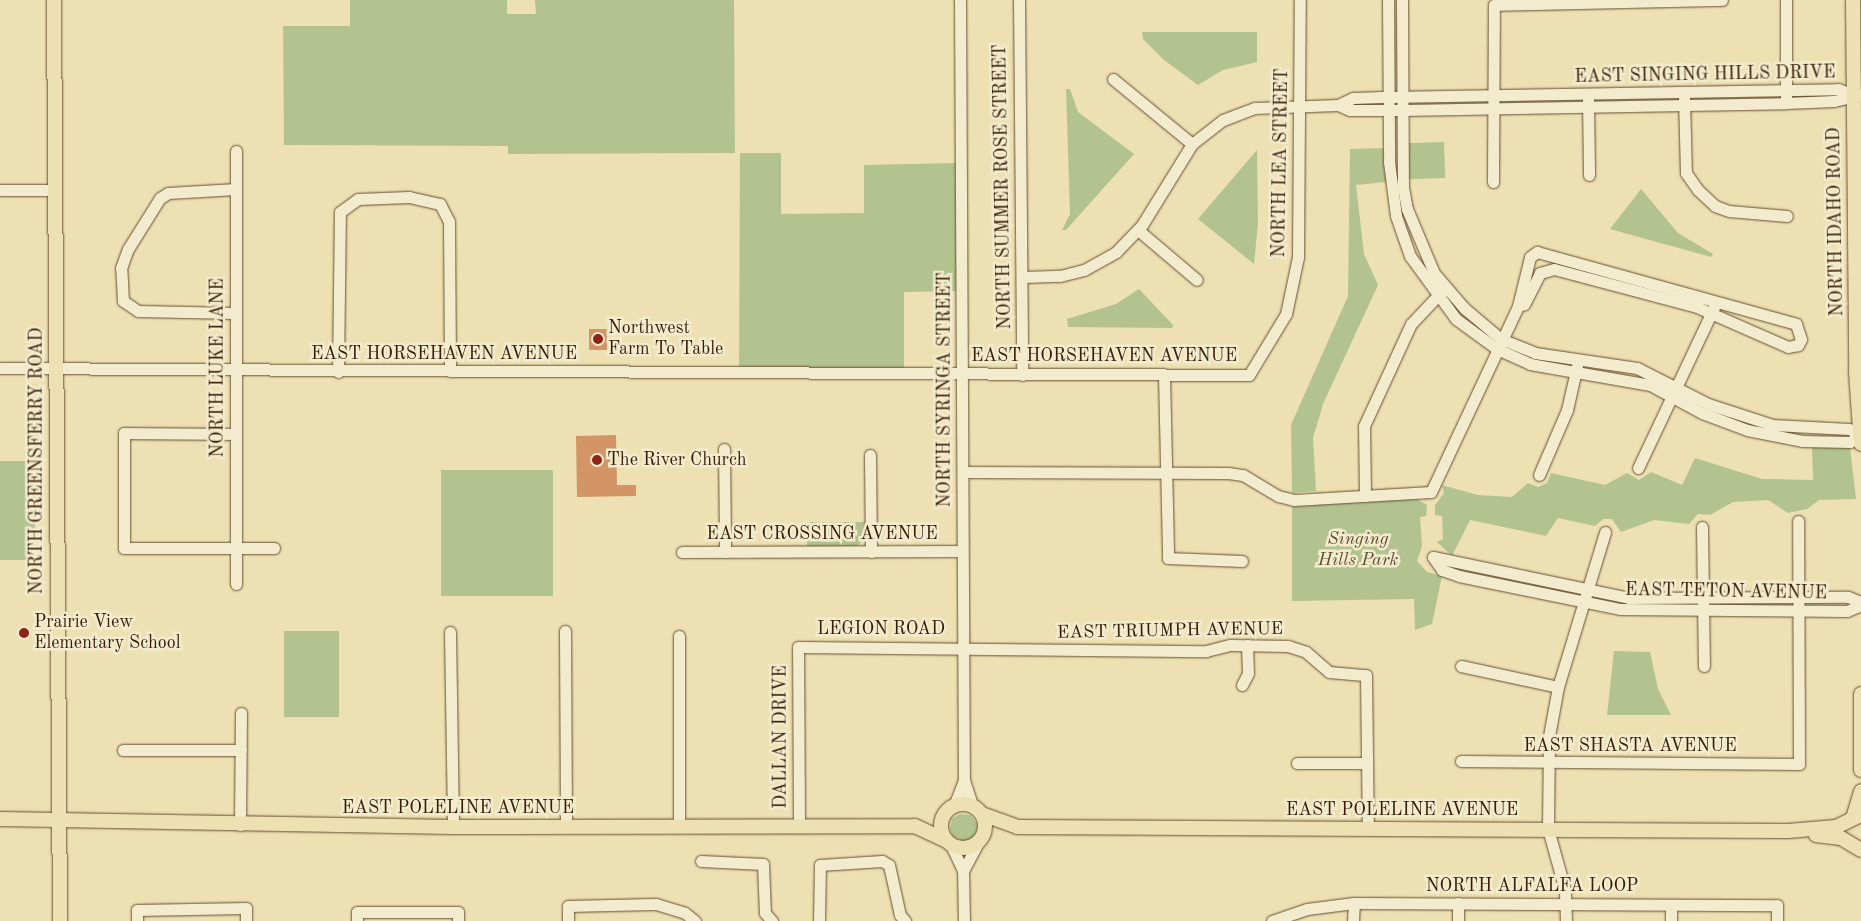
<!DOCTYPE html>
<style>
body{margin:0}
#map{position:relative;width:1861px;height:921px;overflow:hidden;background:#ede0b2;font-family:"Old Standard TT",serif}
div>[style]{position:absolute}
.green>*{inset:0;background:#b3c38f;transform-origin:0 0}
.building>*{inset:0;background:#d39566;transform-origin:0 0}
.roads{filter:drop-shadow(0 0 1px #654e31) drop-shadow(0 0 1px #654e31)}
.minor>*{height:11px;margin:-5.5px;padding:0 5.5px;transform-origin:5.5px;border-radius:5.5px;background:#f3ebcd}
.major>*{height:14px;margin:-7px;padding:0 7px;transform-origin:7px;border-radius:7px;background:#ede0b2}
.major>.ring{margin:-7px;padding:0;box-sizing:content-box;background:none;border:14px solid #ede0b2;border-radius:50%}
.dots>*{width:14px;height:14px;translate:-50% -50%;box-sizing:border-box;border:2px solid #f3ebcd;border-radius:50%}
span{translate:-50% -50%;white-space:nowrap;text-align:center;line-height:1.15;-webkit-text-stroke:5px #f3ebcd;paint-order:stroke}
.street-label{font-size:18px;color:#381d06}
.poi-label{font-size:18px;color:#381d06}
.left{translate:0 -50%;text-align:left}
.park-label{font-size:18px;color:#5d4f2f;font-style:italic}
</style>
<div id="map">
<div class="green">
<i style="clip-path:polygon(350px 0,507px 0,507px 14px,536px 14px,535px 0,734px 0,735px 153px,508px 154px,508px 146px,284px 145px,283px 26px,350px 26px)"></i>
<i style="clip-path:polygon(1142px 32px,1257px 32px,1257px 62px,1223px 70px,1198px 85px,1164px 60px,1143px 39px)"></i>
<i style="clip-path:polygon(1066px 89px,1070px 89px,1078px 112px,1134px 154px,1066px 230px,1062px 230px,1070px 214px)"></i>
<i style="left:1444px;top:142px;width:36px;height:38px;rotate:88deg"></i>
<i style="clip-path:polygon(1386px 148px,1386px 182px,1356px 185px,1364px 254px,1378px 285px,1323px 404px,1313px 438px,1316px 491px,1292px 493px,1291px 425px,1348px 296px,1350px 149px)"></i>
<i style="clip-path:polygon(1257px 150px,1258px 223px,1254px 264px,1198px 219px)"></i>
<i style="clip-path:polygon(740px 153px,781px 153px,781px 214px,864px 213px,864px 165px,956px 163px,957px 291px,904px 292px,904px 368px,739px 368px)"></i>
<i style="clip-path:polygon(1641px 189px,1678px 233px,1713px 254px,1711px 257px,1610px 229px)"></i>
<i style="clip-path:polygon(1139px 289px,1173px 325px,1172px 328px,1068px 327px,1067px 319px,1116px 304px)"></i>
<i style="clip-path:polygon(1812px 445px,1850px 447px,1856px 499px,1819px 500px,1807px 509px,1788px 513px,1768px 500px,1733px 502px,1710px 515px,1698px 514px,1689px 524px,1654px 520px,1621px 532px,1612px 519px,1603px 519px,1595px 526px,1558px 518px,1546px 536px,1470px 520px,1452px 556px,1437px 542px,1443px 539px,1442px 516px,1435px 515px,1435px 505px,1444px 493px,1442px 485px,1478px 495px,1512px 497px,1528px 483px,1538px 487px,1547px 483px,1551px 473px,1605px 485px,1627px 473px,1639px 480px,1651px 472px,1682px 485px,1695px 458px,1762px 479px,1813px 480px)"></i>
<i style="left:0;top:461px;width:35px;height:99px"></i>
<i style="left:553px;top:470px;width:126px;height:112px;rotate:90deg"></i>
<i style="clip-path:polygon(1415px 498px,1427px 505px,1426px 516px,1420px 517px,1422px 546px,1417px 561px,1427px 572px,1442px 576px,1432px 624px,1415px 630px,1414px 599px,1292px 601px,1292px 506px)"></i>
<i style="clip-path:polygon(807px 522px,865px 522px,865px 539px,857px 546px,807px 547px)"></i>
<i style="left:284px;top:631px;width:55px;height:86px"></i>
<i style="clip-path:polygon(1614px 651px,1650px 652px,1658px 689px,1671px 715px,1607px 715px)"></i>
<i style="clip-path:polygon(960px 814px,970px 815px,978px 825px,974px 837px,967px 842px,953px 837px,950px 829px,952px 819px)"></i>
</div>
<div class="building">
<i style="left:589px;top:329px;width:18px;height:21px"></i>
<i style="clip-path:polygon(616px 435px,617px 485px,636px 485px,636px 496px,577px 497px,576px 436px)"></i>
</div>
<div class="roads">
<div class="minor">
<i style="left:960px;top:0;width:780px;rotate:89.71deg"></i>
<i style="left:964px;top:780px;width:28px;rotate:72deg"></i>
<i style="left:1019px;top:0;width:375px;rotate:89.5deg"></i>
<i style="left:1388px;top:0;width:162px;rotate:89.6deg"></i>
<i style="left:1389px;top:162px;width:54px;rotate:82.6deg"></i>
<i style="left:1396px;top:216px;width:42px;rotate:70.7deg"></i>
<i style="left:1410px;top:256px;width:78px;rotate:53.9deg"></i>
<i style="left:1456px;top:319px;width:51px;rotate:36.2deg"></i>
<i style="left:1497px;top:349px;width:36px;rotate:24deg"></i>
<i style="left:1530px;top:364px;width:122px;rotate:9.9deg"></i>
<i style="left:1650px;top:385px;width:59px;rotate:28.3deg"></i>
<i style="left:1702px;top:413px;width:48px;rotate:20.7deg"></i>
<i style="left:1747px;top:430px;width:56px;rotate:11.3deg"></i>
<i style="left:1802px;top:441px;width:48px;rotate:1.2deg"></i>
<i style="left:1850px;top:442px;width:13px;rotate:-39deg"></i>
<i style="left:1402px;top:0;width:187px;rotate:89.7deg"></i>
<i style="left:1403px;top:187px;width:22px;rotate:80deg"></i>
<i style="left:1407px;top:209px;width:69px;rotate:67.1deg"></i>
<i style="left:1434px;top:273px;width:46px;rotate:49.4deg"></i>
<i style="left:1464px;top:308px;width:48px;rotate:40deg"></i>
<i style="left:1501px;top:339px;width:37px;rotate:22deg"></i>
<i style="left:1535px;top:353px;width:103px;rotate:8.4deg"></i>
<i style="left:1637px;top:368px;width:80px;rotate:26.9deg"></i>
<i style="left:1708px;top:404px;width:68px;rotate:17.9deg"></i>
<i style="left:1773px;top:425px;width:76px;rotate:3deg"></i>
<i style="left:1849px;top:429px;width:13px;rotate:23deg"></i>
<i style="left:1113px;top:79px;width:102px;rotate:39.4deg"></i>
<i style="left:1684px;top:98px;width:75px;rotate:88.5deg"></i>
<i style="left:1686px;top:173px;width:21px;rotate:55deg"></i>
<i style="left:1698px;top:190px;width:23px;rotate:43deg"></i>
<i style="left:1715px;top:206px;width:15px;rotate:20deg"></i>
<i style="left:1729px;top:211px;width:58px;rotate:4.9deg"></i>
<i style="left:1786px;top:98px;width:98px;rotate:-90deg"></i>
<i style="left:1588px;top:100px;width:75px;rotate:89.2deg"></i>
<i style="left:1338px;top:105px;width:17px;rotate:-25deg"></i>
<i style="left:1353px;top:98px;width:36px;rotate:-2deg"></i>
<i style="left:1389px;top:97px;width:449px;rotate:-1deg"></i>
<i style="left:1838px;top:89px;width:17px;rotate:21deg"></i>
<i style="left:1493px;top:182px;width:177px;rotate:-89.7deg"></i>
<i style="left:1494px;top:5px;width:228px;rotate:-1.3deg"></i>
<i style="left:0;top:190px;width:55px"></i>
<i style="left:1138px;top:230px;width:77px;rotate:40.3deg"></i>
<i style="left:1023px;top:277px;width:37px;rotate:-2deg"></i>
<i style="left:1060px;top:276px;width:25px;rotate:-14deg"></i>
<i style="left:1084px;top:270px;width:37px;rotate:-29deg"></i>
<i style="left:1116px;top:252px;width:37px;rotate:-46deg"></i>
<i style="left:1142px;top:225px;width:95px;rotate:-58.3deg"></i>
<i style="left:1192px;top:144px;width:39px;rotate:-38deg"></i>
<i style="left:1223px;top:120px;width:34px;rotate:-21deg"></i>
<i style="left:1255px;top:108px;width:83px;rotate:-2.1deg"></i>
<i style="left:1338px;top:105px;width:13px;rotate:23deg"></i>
<i style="left:1350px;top:110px;width:53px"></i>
<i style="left:1403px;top:110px;width:383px;rotate:-1deg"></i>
<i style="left:1786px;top:103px;width:48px;rotate:-2.4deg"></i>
<i style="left:1834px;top:101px;width:28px;rotate:-13deg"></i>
<i style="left:235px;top:313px;width:97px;rotate:-178.8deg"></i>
<i style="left:138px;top:311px;width:18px;rotate:-146deg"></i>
<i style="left:123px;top:301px;width:33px;rotate:-93deg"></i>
<i style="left:121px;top:268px;width:20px;rotate:-70deg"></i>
<i style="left:128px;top:249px;width:60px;rotate:-57.9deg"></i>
<i style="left:160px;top:198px;width:9px;rotate:-32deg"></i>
<i style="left:168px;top:193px;width:68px;rotate:-3.4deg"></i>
<i style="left:0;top:368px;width:1249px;rotate:0.32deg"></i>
<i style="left:1249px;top:375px;width:71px;rotate:-58.8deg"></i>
<i style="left:1286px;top:314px;width:58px;rotate:-78.1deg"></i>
<i style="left:1298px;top:257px;width:257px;rotate:-89.6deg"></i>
<i style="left:338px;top:372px;width:160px;rotate:-89.3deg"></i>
<i style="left:340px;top:212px;width:22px;rotate:-36deg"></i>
<i style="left:358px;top:199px;width:51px;rotate:-2.2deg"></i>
<i style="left:409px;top:197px;width:32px;rotate:13deg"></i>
<i style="left:440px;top:204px;width:20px;rotate:63deg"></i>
<i style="left:449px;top:222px;width:149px;rotate:89.6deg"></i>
<i style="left:1164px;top:375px;width:183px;rotate:88.7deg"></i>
<i style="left:1168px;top:558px;width:74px;rotate:2.3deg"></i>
<i style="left:235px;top:434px;width:111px;rotate:-179.5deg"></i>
<i style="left:124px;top:433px;width:115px;rotate:90deg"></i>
<i style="left:124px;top:548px;width:150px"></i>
<i style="left:724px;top:449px;width:103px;rotate:89.4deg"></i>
<i style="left:870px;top:455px;width:97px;rotate:89.4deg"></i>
<i style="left:1638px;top:468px;width:178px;rotate:-64.7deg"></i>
<i style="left:963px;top:472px;width:265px;rotate:0.2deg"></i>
<i style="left:1228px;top:473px;width:15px;rotate:8deg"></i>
<i style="left:1243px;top:475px;width:41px;rotate:31deg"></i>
<i style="left:1278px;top:496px;width:16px;rotate:14deg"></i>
<i style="left:1294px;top:500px;width:137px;rotate:-3.3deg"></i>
<i style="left:1431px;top:492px;width:205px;rotate:-64.9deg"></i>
<i style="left:1518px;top:306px;width:50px;rotate:-76.2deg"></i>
<i style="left:1530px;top:257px;width:9px;rotate:-36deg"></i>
<i style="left:1537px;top:252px;width:269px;rotate:15.5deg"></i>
<i style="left:1796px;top:324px;width:16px;rotate:72deg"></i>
<i style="left:1801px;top:339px;width:7px;rotate:117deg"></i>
<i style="left:1798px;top:345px;width:10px;rotate:169deg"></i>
<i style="left:1788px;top:347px;width:99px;rotate:-156.3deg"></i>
<i style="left:1697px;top:307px;width:148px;rotate:-165.1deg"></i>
<i style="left:1554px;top:269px;width:15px;rotate:164deg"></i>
<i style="left:1540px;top:273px;width:35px;rotate:117deg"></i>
<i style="left:1524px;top:304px;width:6px;rotate:162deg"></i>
<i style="left:1539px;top:475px;width:71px;rotate:-66.7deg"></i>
<i style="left:1567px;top:410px;width:45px;rotate:-77.2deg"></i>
<i style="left:1365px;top:496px;width:70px;rotate:-90.8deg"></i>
<i style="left:1364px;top:426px;width:112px;rotate:-65.3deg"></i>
<i style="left:1411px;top:324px;width:45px;rotate:-46.8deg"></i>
<i style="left:1702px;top:527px;width:139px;rotate:89.2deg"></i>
<i style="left:682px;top:552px;width:280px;rotate:-0.2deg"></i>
<i style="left:1433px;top:557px;width:16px;rotate:55deg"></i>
<i style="left:1442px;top:570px;width:18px;rotate:19deg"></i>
<i style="left:1459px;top:576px;width:164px;rotate:11.6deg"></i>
<i style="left:1620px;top:609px;width:227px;rotate:0.5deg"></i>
<i style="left:1847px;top:611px;width:15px;rotate:-23deg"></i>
<i style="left:1433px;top:557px;width:200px;rotate:11.8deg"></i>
<i style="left:1629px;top:598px;width:219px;rotate:-0.3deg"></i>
<i style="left:1848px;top:597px;width:14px;rotate:21deg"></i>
<i style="left:236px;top:584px;width:433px;rotate:-90deg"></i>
<i style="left:565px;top:631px;width:196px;rotate:89.7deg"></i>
<i style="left:450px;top:632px;width:195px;rotate:89.1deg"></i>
<i style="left:679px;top:636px;width:191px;rotate:90deg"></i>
<i style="left:1461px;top:666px;width:99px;rotate:12.2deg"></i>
<i style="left:1242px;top:685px;width:13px;rotate:-63deg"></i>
<i style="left:1248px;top:673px;width:28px;rotate:-92deg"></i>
<i style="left:123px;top:750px;width:118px"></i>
<i style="left:1461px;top:761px;width:338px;rotate:0.5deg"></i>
<i style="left:1799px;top:764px;width:243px;rotate:-90.2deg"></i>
<i style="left:1297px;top:763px;width:70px"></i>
<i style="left:954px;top:806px;width:28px;rotate:-69deg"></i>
<i style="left:240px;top:825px;width:112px;rotate:-89.5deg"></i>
<i style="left:799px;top:827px;width:180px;rotate:-90.3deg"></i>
<i style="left:798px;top:647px;width:408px;rotate:0.6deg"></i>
<i style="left:1206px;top:651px;width:25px;rotate:-14deg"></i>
<i style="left:1230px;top:645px;width:58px;rotate:1deg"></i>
<i style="left:1288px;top:646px;width:19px;rotate:18deg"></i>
<i style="left:1306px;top:652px;width:30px;rotate:41deg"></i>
<i style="left:1329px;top:672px;width:37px;rotate:5deg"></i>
<i style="left:1366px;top:675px;width:153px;rotate:89.3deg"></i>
<i style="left:951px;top:845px;width:29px;rotate:65deg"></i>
<i style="left:701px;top:861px;width:62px;rotate:2.8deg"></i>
<i style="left:763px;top:864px;width:49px;rotate:87.7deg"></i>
<i style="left:765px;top:913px;width:11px;rotate:49deg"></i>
<i style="left:1458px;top:903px;width:18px;rotate:90deg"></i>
<i style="left:137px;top:921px;width:11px;rotate:-90deg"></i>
<i style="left:137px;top:910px;width:109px;rotate:-1.1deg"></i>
<i style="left:246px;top:908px;width:13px;rotate:90deg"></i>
<i style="left:357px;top:921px;width:9px;rotate:-90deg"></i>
<i style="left:357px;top:912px;width:101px"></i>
<i style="left:458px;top:912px;width:9px;rotate:90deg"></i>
<i style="left:568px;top:921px;width:15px;rotate:-90deg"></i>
<i style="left:568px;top:906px;width:88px;rotate:-1.3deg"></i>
<i style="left:656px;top:904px;width:30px;rotate:17deg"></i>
<i style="left:685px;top:913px;width:13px;rotate:39deg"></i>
<i style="left:819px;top:921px;width:56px;rotate:-89deg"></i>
<i style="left:820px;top:865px;width:62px;rotate:-3.7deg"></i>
<i style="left:882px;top:861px;width:8px;rotate:30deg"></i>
<i style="left:889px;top:865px;width:51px;rotate:77.6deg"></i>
<i style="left:900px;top:915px;width:8px;rotate:50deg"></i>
<i style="left:964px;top:921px;width:50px;rotate:-91.1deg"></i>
<i style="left:963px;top:871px;width:34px;rotate:-62deg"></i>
<i style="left:1272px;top:921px;width:37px;rotate:-19deg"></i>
<i style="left:1307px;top:909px;width:47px;rotate:-7.3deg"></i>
<i style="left:1354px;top:903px;width:423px;rotate:0.3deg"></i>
<i style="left:1777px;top:905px;width:16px;rotate:90deg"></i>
<i style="left:1353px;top:921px;width:18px;rotate:-87deg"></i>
<i style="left:1566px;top:921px;width:31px;rotate:-92deg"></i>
<i style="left:1565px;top:890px;width:63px;rotate:-105.6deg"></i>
<i style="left:1548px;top:829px;width:93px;rotate:-89.4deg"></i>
<i style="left:1549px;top:736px;width:50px;rotate:-79.6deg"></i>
<i style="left:1558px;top:687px;width:162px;rotate:-73.1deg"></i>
<i style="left:1671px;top:921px;width:16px;rotate:-90deg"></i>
</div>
<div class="major">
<i style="left:54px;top:0;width:921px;rotate:89.63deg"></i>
<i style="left:1853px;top:0;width:372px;rotate:89.5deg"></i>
<i style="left:1856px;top:372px;width:72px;rotate:86deg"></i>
<i style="left:1861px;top:694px;width:76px;rotate:90deg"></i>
<i class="ring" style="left:941px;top:804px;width:30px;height:30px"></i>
<i style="left:982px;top:814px;width:37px;rotate:20deg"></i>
<i style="left:1017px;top:827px;width:771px;rotate:0.3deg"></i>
<i style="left:1788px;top:831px;width:48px;rotate:-4.8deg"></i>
<i style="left:1836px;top:827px;width:28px;rotate:-26deg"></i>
<i style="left:1853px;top:818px;width:28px;rotate:-73deg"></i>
<i style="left:0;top:819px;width:453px;rotate:1deg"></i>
<i style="left:453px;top:827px;width:462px;rotate:-0.1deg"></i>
<i style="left:915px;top:826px;width:33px;rotate:25deg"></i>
<i style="left:1816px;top:835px;width:25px;rotate:7deg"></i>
<i style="left:1841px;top:838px;width:23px;rotate:31deg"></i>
</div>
</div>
<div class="dots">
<i style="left:598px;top:339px;background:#8f2418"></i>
<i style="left:597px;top:460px;background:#8f2418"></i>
<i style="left:24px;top:633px;background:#8f2418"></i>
</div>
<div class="street-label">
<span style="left:1705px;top:75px;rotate:-1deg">EAST SINGING HILLS DRIVE</span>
<span style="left:1281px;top:163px;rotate:-89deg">NORTH LEA STREET</span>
<span style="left:1003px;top:187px;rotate:-91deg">NORTH SUMMER ROSE STREET</span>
<span style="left:1836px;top:222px;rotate:-91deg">NORTH IDAHO ROAD</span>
<span style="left:444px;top:354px">EAST HORSEHAVEN AVENUE</span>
<span style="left:1104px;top:356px">EAST HORSEHAVEN AVENUE</span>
<span style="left:218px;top:368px;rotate:-90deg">NORTH LUKE LANE</span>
<span style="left:945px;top:390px;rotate:-90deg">NORTH SYRINGA STREET</span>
<span style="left:37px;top:461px;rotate:-90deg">NORTH GREENSFERRY ROAD</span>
<span style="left:822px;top:534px">EAST CROSSING AVENUE</span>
<span style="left:1726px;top:592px;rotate:1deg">EAST TETON AVENUE</span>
<span style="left:881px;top:629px">LEGION ROAD</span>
<span style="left:1170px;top:631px;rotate:-1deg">EAST TRIUMPH AVENUE</span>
<span style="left:781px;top:737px;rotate:-90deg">DALLAN DRIVE</span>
<span style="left:1630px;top:746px">EAST SHASTA AVENUE</span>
<span style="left:458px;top:808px">EAST POLELINE AVENUE</span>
<span style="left:1402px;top:810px">EAST POLELINE AVENUE</span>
<span style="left:1532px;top:886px">NORTH ALFALFA LOOP</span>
</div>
<div class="poi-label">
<span class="left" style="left:608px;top:339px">Northwest<br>Farm To Table</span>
<span class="left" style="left:607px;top:460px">The River Church</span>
<span class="left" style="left:34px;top:633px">Prairie View<br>Elementary School</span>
</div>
<div class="park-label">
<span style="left:1358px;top:550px">Singing<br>Hills Park</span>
</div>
</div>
